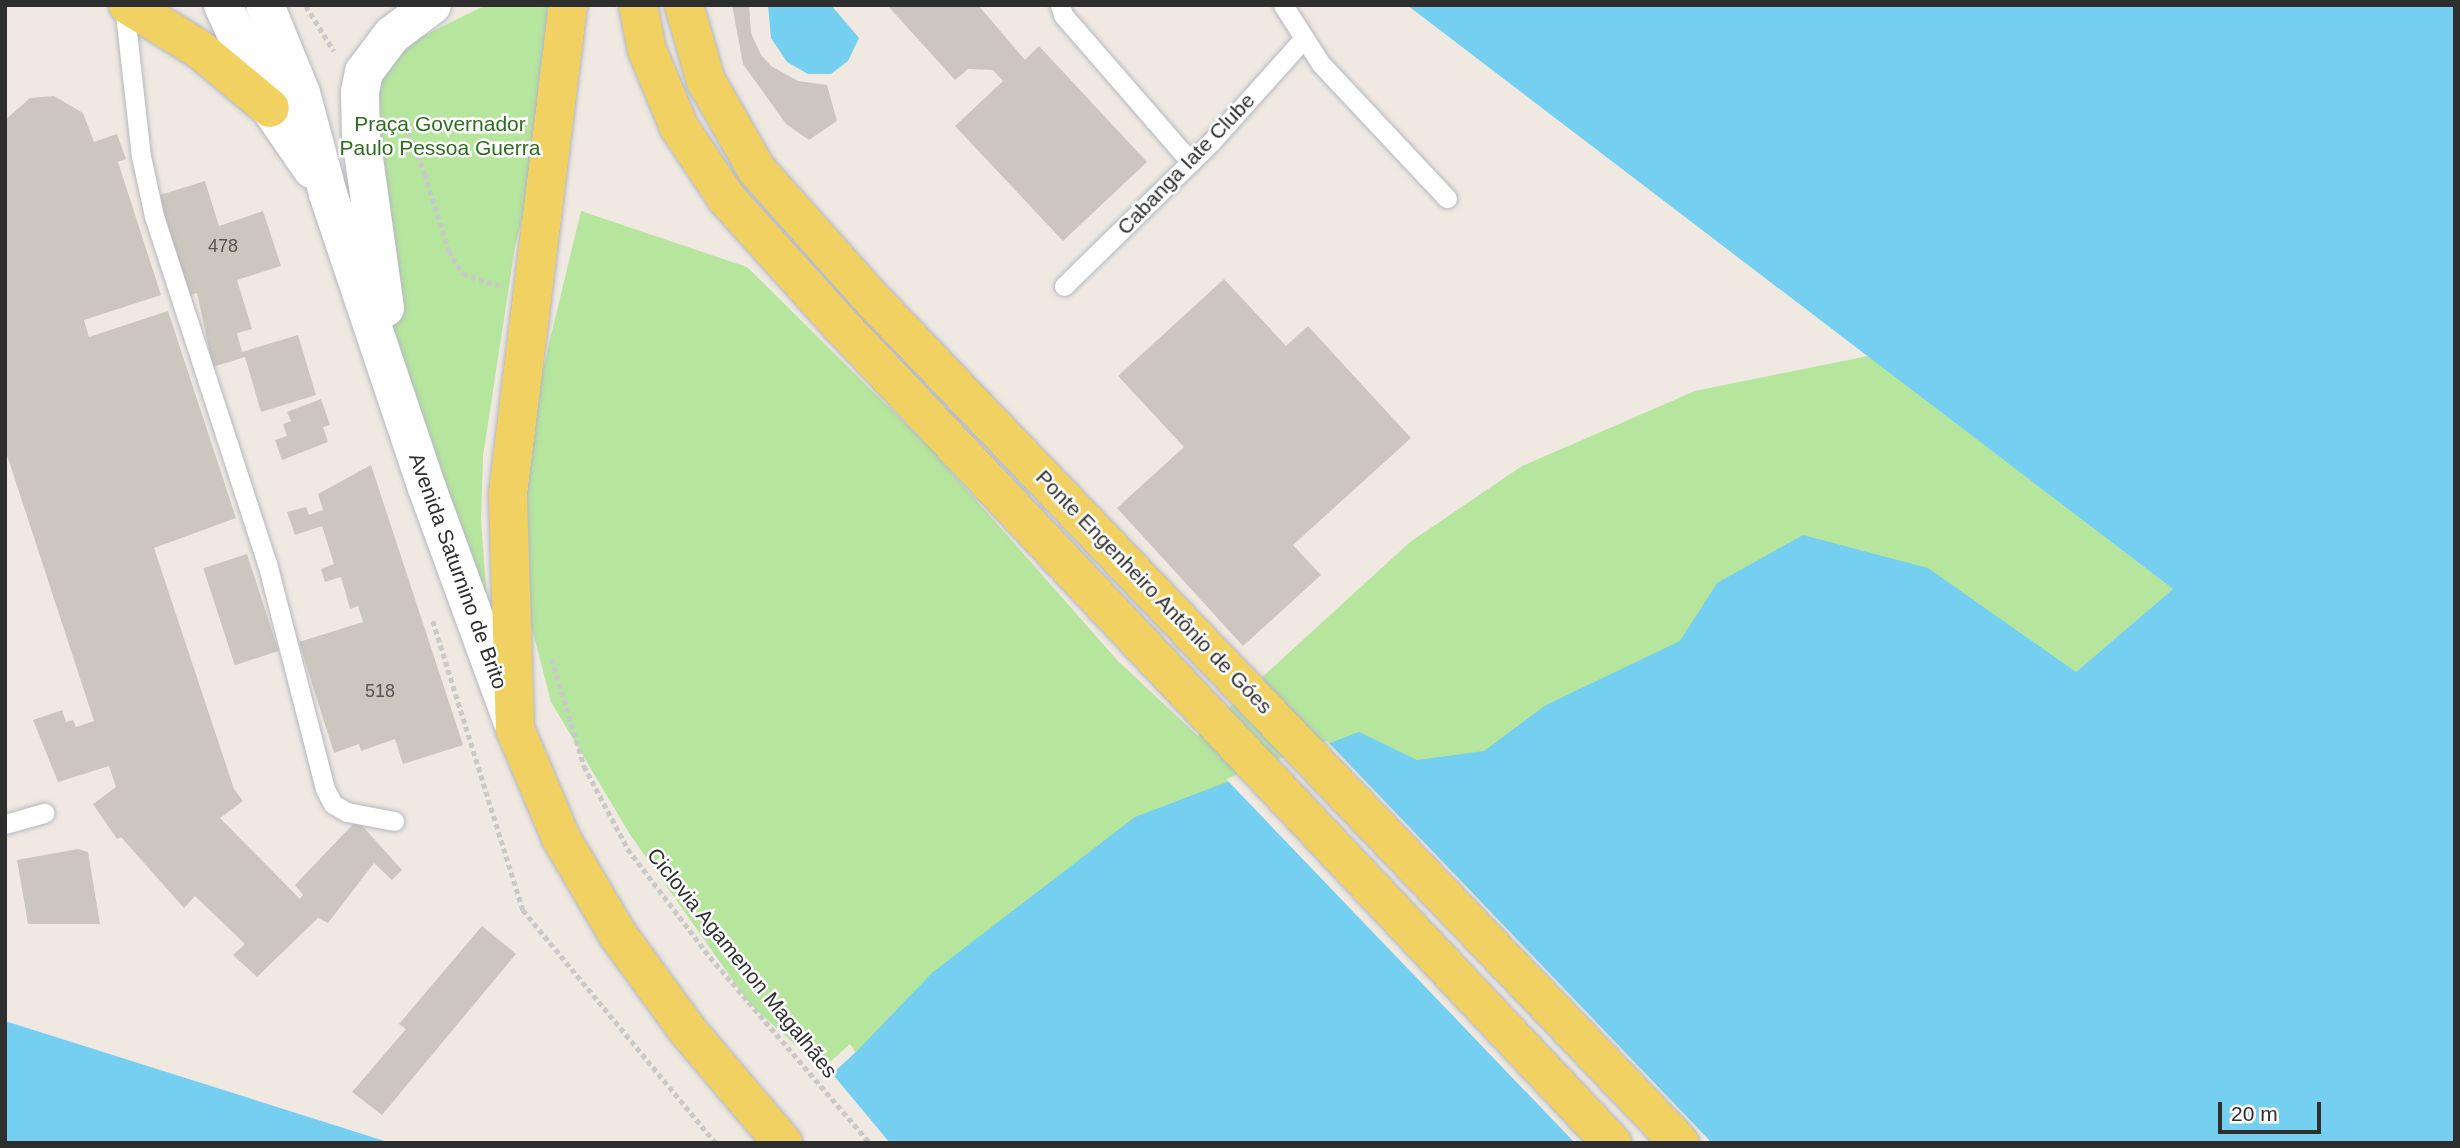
<!DOCTYPE html>
<meta charset="utf-8">
<style>
body{margin:0}
#map{position:relative;width:2460px;height:1148px;overflow:hidden;background:#efe9e1;font-family:Arial,sans-serif}
div>[style]{position:absolute}
.green>*{inset:0;background:#b6e59e}
.water>*{inset:0;background:#75cff0}
.pier>*{inset:0;background:#efe9e1}
.building>*{inset:0;background:#cbc7bf;transform-origin:0 0}
.path>*{height:4.5px;margin-top:-2.25px;transform-origin:0;background:repeating-linear-gradient(90deg,#c9c9c9 0 5px,transparent 0 8.5px)}
.roads{filter:drop-shadow(0 0 2px #b4b7c1) drop-shadow(0 0 2px #b4b7c1)}
.service>*{height:19px;margin:-9.5px;padding:0 9.5px;transform-origin:9.5px;border-radius:9.5px;background:#fff}
.secondary>*{height:38px;margin:-19px;padding:0 19px;transform-origin:19px;border-radius:19px;background:#fff}
.primary>*{height:38px;margin:-19px;padding:0 19px;transform-origin:19px;border-radius:19px;background:#f2d163}
span{translate:-50% -50%;white-space:nowrap;text-align:center;line-height:1.15;-webkit-text-stroke:5px #fff;paint-order:stroke}
.number-label{font-size:18px;color:#555452}
.number-label span{-webkit-text-stroke-width:0}
.park-label{font-size:21px;color:#2c6e1b}
.street-label{font-size:21px;color:#2e2e2e}
.frame{position:absolute;inset:0;border:7px solid #2e2e2e;pointer-events:none}
.scale{position:absolute;left:2218px;top:1102px;width:103px;height:32px;box-sizing:border-box;border:4px solid #2e2e2e;border-top:0;padding-left:9px;font-size:21px;line-height:24px;white-space:nowrap;color:#2e2e2e;-webkit-text-stroke:5px #fff;paint-order:stroke}
</style>
<div id="map">
<div class="green">
<i style="clip-path:polygon(486px 5px,548px 5px,527px 200px,515px 247px,483px 456px,481px 520px,487px 602px,397px 343px,343px 123px,411px 42px)"></i>
<i style="clip-path:polygon(581px 211px,747px 267px,932px 450px,1118px 661px,1198px 736px,1410px 542px,1522px 466px,1695px 391px,1868px 356px,2173px 589px,2076px 672px,856px 1053px,850px 1044px,822px 1069px,749px 1003px,631px 836px,551px 702px,528px 613px,521px 512px,528px 431px)"></i>
</div>
<div class="water">
<i style="clip-path:polygon(768px 5px,831px 5px,859px 38px,848px 61px,831px 74px,808px 74px,787px 62px,771px 38px)"></i>
<i style="clip-path:polygon(1407px 5px,2455px 5px,2455px 1143px,755px 1143px,856px 1052px,933px 972px,1135px 817px,1359px 732px,1417px 760px,1484px 751px,1546px 705px,1680px 641px,1717px 583px,1803px 535px,1928px 568px,2076px 672px,2173px 589px)"></i>
<i style="clip-path:polygon(5px 1021px,391px 1143px,5px 1143px)"></i>
</div>
<div class="pier">
<i style="clip-path:polygon(1327px 741px,1712px 1143px,1575px 1143px,1226px 779px)"></i>
<i style="clip-path:polygon(830px 1071px,890px 1143px,752px 1143px,753px 1140px)"></i>
</div>
<div class="building">
<i style="clip-path:polygon(732px 5px,749px 5px,751px 33px,761px 55px,771px 66px,798px 81px,827px 85px,837px 121px,809px 140px,786px 124px,743px 64px)"></i>
<i style="clip-path:polygon(887px 5px,978px 5px,1025px 60px,1039px 46px,1147px 162px,1063px 241px,955px 126px,1003px 81px,993px 70px,968px 69px,955px 80px)"></i>
<i style="clip-path:polygon(54px 96px,83px 113px,94px 142px,117px 134px,126px 159px,118px 162px,161px 295px,84px 320px,89px 337px,168px 311px,236px 518px,154px 548px,234px 789px,243px 801px,220px 818px,300px 899px,303px 895px,295px 885px,357px 820px,402px 870px,392px 880px,374px 863px,328px 923px,318px 918px,257px 977px,233px 955px,245px 944px,195px 896px,184px 908px,121px 837px,117px 839px,93px 804px,116px 787px,109px 766px,58px 782px,33px 720px,62px 710px,66px 722px,73px 720px,76px 727px,94px 721px,5px 449px,5px 120px,30px 98px)"></i>
<i style="clip-path:polygon(205px 181px,219px 226px,263px 211px,281px 266px,237px 280px,252px 329px,237px 333px,242px 352px,298px 335px,316px 395px,261px 412px,245px 357px,213px 367px,197px 293px,188px 296px,157px 196px)"></i>
<i style="clip-path:polygon(1224px 279px,1286px 346px,1308px 326px,1411px 438px,1293px 545px,1321px 575px,1243px 646px,1117px 508px,1184px 447px,1118px 376px)"></i>
<i style="clip-path:polygon(321px 399px,330px 425px,323px 427px,328px 442px,282px 460px,275px 440px,287px 436px,283px 424px,291px 421px,287px 412px)"></i>
<i style="clip-path:polygon(371px 465px,463px 745px,403px 764px,395px 739px,361px 751px,359px 744px,334px 753px,299px 642px,363px 622px,358px 606px,350px 609px,341px 577px,325px 582px,321px 569px,334px 564px,322px 526px,295px 535px,287px 512px,306px 507px,309px 515px,323px 510px,318px 494px)"></i>
<i style="left:247px;top:554px;width:102px;height:46px;rotate:72deg"></i>
<i style="clip-path:polygon(78px 849px,88px 852px,100px 924px,28px 924px,17px 860px)"></i>
<i style="clip-path:polygon(482px 926px,516px 954px,382px 1115px,352px 1092px,406px 1029px,399px 1024px)"></i>
</div>
<div class="path">
<i style="left:306px;top:6px;width:53px;rotate:58.1deg"></i>
<i style="left:397px;top:119px;width:16px;rotate:47deg"></i>
<i style="left:408px;top:131px;width:46px;rotate:68.4deg"></i>
<i style="left:425px;top:174px;width:81px;rotate:72.7deg"></i>
<i style="left:449px;top:251px;width:27px;rotate:59deg"></i>
<i style="left:463px;top:274px;width:38px;rotate:18deg"></i>
<i style="left:433px;top:621px;width:303px;rotate:72.7deg"></i>
<i style="left:523px;top:910px;width:303px;rotate:50.4deg"></i>
<i style="left:552px;top:659px;width:112px;rotate:73.3deg"></i>
<i style="left:584px;top:766px;width:94px;rotate:62.1deg"></i>
<i style="left:628px;top:849px;width:136px;rotate:52.8deg"></i>
<i style="left:710px;top:957px;width:245px;rotate:49.3deg"></i>
</div>
<div class="roads">
<div class="service">
<i style="left:124px;top:5px;width:152px;rotate:83.6deg"></i>
<i style="left:141px;top:156px;width:61px;rotate:77.8deg"></i>
<i style="left:154px;top:216px;width:365px;rotate:72deg"></i>
<i style="left:267px;top:563px;width:233px;rotate:75.6deg"></i>
<i style="left:325px;top:789px;width:17px;rotate:62deg"></i>
<i style="left:333px;top:804px;width:16px;rotate:30deg"></i>
<i style="left:347px;top:812px;width:48px;rotate:10.8deg"></i>
<i style="left:1060px;top:5px;width:10px;rotate:73deg"></i>
<i style="left:1063px;top:15px;width:195px;rotate:49deg"></i>
<i style="left:1283px;top:5px;width:70px;rotate:57.2deg"></i>
<i style="left:1321px;top:64px;width:184px;rotate:46.8deg"></i>
<i style="left:1064px;top:286px;width:207px;rotate:-44.4deg"></i>
<i style="left:1212px;top:141px;width:138px;rotate:-48.2deg"></i>
<i style="left:5px;top:824px;width:41px;rotate:-15.8deg"></i>
</div>
<div class="secondary">
<i style="left:223px;top:5px;width:113px;rotate:65.5deg"></i>
<i style="left:270px;top:108px;width:74px;rotate:55.5deg"></i>
<i style="left:265px;top:5px;width:95px;rotate:67.8deg"></i>
<i style="left:301px;top:93px;width:105px;rotate:75deg"></i>
<i style="left:328px;top:194px;width:310px;rotate:71.4deg"></i>
<i style="left:427px;top:488px;width:247px;rotate:69.9deg"></i>
<i style="left:385px;top:308px;width:173px;rotate:-98deg"></i>
<i style="left:361px;top:137px;width:45px;rotate:-91.3deg"></i>
<i style="left:360px;top:92px;width:20px;rotate:-79deg"></i>
<i style="left:364px;top:72px;width:46px;rotate:-52.9deg"></i>
<i style="left:392px;top:35px;width:50px;rotate:-36.9deg"></i>
</div>
<div class="primary">
<i style="left:128px;top:5px;width:84px;rotate:31.8deg"></i>
<i style="left:199px;top:49px;width:92px;rotate:39.7deg"></i>
<i style="left:568px;top:5px;width:494px;rotate:97deg"></i>
<i style="left:508px;top:495px;width:234px;rotate:88.3deg"></i>
<i style="left:515px;top:729px;width:118px;rotate:67.1deg"></i>
<i style="left:561px;top:838px;width:113px;rotate:59.6deg"></i>
<i style="left:618px;top:935px;width:119px;rotate:53.9deg"></i>
<i style="left:688px;top:1031px;width:147px;rotate:49.7deg"></i>
<i style="left:638px;top:5px;width:46px;rotate:78.7deg"></i>
<i style="left:647px;top:50px;width:83px;rotate:67.4deg"></i>
<i style="left:679px;top:127px;width:87px;rotate:56.3deg"></i>
<i style="left:727px;top:199px;width:161px;rotate:48deg"></i>
<i style="left:835px;top:319px;width:1133px;rotate:46.68deg"></i>
<i style="left:684px;top:5px;width:79px;rotate:73.9deg"></i>
<i style="left:706px;top:81px;width:103px;rotate:60.2deg"></i>
<i style="left:757px;top:170px;width:170px;rotate:48.3deg"></i>
<i style="left:870px;top:297px;width:1171px;rotate:46.25deg"></i>
</div>
</div>
<div class="number-label">
<span style="left:223px;top:246px">478</span>
<span style="left:380px;top:691px">518</span>
</div>
<div class="park-label">
<span style="left:440px;top:136px">Praça Governador<br>Paulo Pessoa Guerra</span>
</div>
<div class="street-label">
<span style="left:1186px;top:164px;rotate:-46deg">Cabanga Iate Clube</span>
<span style="left:458px;top:571px;rotate:70deg">Avenida Saturnino de Brito</span>
<span style="left:1154px;top:592px;rotate:46deg">Ponte Engenheiro Antônio de Góes</span>
<span style="left:742px;top:963px;rotate:51deg">Ciclovia Agamenon Magalhães</span>
</div>
<div class="frame"></div>
<div class="scale">20 m</div>
</div>
